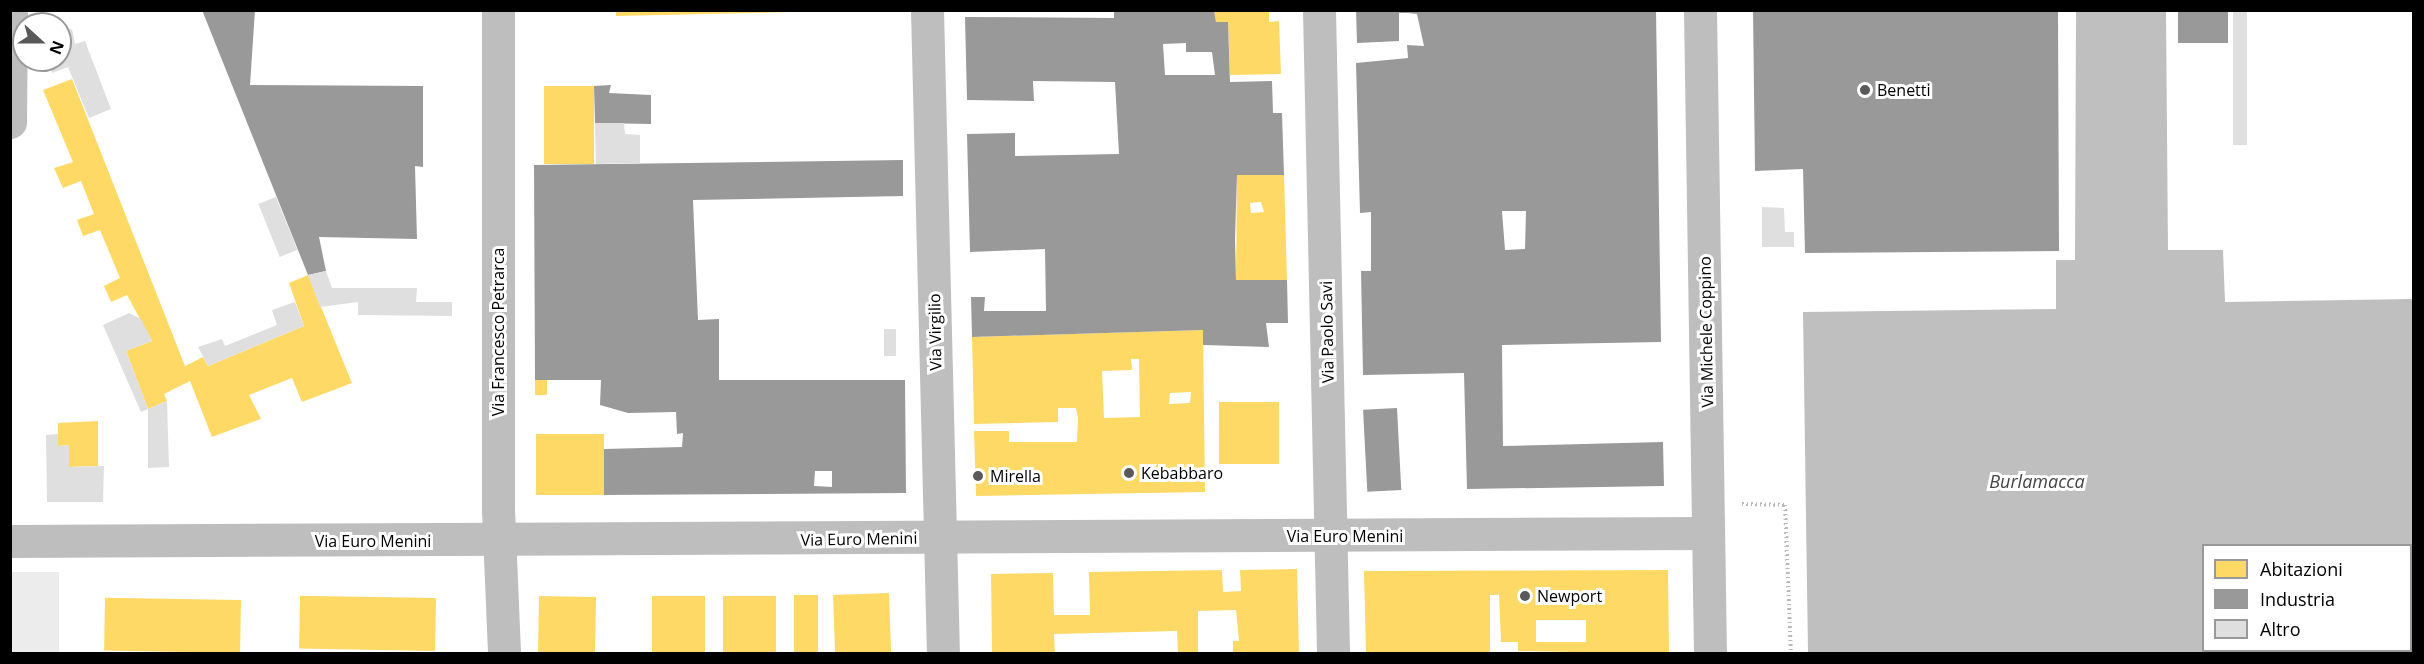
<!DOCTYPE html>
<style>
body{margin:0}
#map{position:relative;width:2424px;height:664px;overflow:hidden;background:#fff;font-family:"Open Sans",sans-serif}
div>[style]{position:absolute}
.green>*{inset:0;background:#ececec;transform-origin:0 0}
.water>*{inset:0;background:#bfbfbf}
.homes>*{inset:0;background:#ffd966;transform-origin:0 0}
.industry>*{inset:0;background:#999;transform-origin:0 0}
.building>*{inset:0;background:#dfdfdf;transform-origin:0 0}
.path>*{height:4px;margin-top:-2px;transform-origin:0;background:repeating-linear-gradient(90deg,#b9b9b9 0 1.5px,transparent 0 4.5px)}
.minor>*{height:33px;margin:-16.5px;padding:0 16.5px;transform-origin:16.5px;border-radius:16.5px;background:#bebebe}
.dots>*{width:16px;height:16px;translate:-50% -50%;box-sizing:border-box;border:3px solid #fff;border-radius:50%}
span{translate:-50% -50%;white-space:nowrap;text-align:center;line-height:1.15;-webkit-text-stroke:6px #fff;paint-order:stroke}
.poi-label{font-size:16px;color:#000}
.left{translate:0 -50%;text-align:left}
.street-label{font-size:16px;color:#000}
.water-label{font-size:18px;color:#444;font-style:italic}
.frame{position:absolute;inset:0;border:12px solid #000;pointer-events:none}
.legend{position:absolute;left:2202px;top:544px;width:210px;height:108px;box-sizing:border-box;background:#fff;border:2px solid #999;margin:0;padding:8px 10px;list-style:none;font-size:18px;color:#000}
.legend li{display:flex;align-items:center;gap:12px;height:30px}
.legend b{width:30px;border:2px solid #999}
.north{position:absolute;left:12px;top:12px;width:60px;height:60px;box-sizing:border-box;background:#fff;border:2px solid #999;border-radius:50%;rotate:111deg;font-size:16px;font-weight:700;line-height:24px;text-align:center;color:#000}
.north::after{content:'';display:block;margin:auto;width:21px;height:27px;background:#595959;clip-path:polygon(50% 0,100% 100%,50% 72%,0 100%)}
</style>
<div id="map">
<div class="green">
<i style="left:11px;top:572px;width:48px;height:81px"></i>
</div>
<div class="water">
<i style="clip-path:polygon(evenodd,2076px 11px,2166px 11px,2168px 250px,2223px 250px,2225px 302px,2413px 299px,2413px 653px,1808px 653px,1803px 312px,2056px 309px,2056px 260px,2075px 260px,2076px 11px,2204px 546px,2410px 546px,2410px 650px,2204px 650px,2204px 546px)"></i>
</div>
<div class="homes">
<i style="clip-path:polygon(616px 10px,795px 10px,795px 12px,616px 16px)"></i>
<i style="clip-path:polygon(1214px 10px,1269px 10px,1269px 22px,1279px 21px,1281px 74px,1230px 75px,1228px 22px,1216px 22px)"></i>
<i style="clip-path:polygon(72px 79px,185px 366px,203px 357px,208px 366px,304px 326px,289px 283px,308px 275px,352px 383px,302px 402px,292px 378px,249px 395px,261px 419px,212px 437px,190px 381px,164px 394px,167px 401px,148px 409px,126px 351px,152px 341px,127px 295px,111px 302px,104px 286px,120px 278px,100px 230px,83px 236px,77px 220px,94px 214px,81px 181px,63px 188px,54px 168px,73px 162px,43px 90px)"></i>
<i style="left:544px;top:86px;width:50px;height:78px"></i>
<i style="clip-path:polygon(evenodd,1237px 175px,1284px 175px,1287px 280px,1236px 280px,1237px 175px,1261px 202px,1264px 212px,1251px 213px,1250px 203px,1261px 202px)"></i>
<i style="clip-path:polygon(evenodd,1203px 330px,1205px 492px,976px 496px,974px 431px,1009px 431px,1009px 442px,1077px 442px,1078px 418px,1076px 408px,1058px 408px,1058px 422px,974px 424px,972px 337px,1203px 330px,1131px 359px,1139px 359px,1140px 417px,1104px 418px,1102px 371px,1132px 370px,1131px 359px,1203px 330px,1191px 392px,1190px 403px,1169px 404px,1170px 393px,1191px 392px)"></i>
<i style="left:535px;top:380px;width:12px;height:15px"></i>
<i style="left:1219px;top:402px;width:60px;height:62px"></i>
<i style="clip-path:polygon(98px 421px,98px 466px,69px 467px,69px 445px,58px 446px,58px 423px)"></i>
<i style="left:604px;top:434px;width:61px;height:68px;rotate:90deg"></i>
<i style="clip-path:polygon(1297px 569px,1299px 654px,1233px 654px,1233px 641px,1239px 641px,1236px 610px,1198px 611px,1198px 654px,1178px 654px,1177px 631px,1054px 634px,1055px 654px,992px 654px,991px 574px,1053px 573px,1054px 615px,1090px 615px,1089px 572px,1222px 570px,1223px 592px,1241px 591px,1240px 570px)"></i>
<i style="clip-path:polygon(evenodd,1668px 570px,1669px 654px,1518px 651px,1518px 642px,1501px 642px,1499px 595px,1490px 595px,1490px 654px,1366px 654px,1364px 571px,1668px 570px,1536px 620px,1586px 620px,1586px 642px,1536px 642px,1536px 620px)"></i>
<i style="left:889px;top:593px;width:61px;height:56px;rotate:88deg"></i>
<i style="left:794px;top:595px;width:24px;height:59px"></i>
<i style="left:705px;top:596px;width:58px;height:53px;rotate:90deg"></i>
<i style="left:723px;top:596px;width:53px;height:58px"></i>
<i style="left:596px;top:597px;width:57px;height:57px;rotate:91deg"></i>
<i style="left:436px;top:598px;width:53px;height:136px;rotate:91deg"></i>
<i style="left:241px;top:600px;width:53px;height:136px;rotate:91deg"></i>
</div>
<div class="industry">
<i style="clip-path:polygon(202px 10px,255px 10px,250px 85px,423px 86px,423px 167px,415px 166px,417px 239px,319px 237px,326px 271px,308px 275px)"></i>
<i style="clip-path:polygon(evenodd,1114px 10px,1214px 10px,1216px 22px,1228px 22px,1230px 82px,1272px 81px,1273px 113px,1282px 113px,1284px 175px,1237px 175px,1235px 239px,1236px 280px,1287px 280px,1288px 323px,1266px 323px,1269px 347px,1203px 345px,1203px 330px,972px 337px,971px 297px,985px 297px,984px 311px,1046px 311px,1045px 249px,970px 252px,967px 134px,1015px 133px,1015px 156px,1119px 154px,1115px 82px,1033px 81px,1034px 101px,967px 100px,965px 17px,1114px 18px,1114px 10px,1186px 43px,1186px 52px,1212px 52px,1215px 75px,1165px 75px,1163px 44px,1186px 43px)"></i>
<i style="clip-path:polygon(evenodd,1356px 10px,1656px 10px,1661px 342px,1502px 345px,1503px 446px,1663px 442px,1664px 486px,1467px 489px,1464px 373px,1363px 375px,1361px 271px,1371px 271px,1371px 212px,1360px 213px,1356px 63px,1408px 58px,1407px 45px,1424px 46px,1417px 14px,1408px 13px,1399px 13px,1399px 41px,1357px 43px,1356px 10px,1502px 211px,1526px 211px,1525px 249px,1505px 250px,1502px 211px)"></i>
<i style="clip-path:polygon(1753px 10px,2058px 10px,2059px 251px,1805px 253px,1803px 169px,1755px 171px)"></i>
<i style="left:2178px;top:10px;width:50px;height:33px"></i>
<i style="clip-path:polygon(611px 85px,609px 93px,651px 95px,651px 124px,595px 123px,594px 86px)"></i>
<i style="clip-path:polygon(evenodd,903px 160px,903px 196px,693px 200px,698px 320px,719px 319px,719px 380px,905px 380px,906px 493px,604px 495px,604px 449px,682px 447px,683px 433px,677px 434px,676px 412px,628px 413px,600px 405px,601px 380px,535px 380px,534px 165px,903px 160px,815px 471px,832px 471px,832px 487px,814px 486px,815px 471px)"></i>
<i style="left:1397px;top:408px;width:82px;height:34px;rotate:87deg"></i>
</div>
<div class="building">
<i style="left:2233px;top:10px;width:14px;height:135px"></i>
<i style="clip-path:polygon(72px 29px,75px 44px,85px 41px,111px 109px,89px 118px,68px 67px,52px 73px,47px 60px,60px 60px,60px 33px)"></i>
<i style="clip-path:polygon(595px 123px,624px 123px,625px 134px,640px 135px,640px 163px,596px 164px)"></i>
<i style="left:276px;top:197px;width:57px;height:19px;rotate:68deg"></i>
<i style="clip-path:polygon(1762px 207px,1784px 208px,1785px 232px,1794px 232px,1794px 247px,1762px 247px)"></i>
<i style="clip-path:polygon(326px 271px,332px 288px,417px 288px,416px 302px,452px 302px,452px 316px,358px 315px,358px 302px,320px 307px,308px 275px)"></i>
<i style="clip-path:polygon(295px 302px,304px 326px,208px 366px,198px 347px,222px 339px,225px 346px,277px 325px,272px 310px)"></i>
<i style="clip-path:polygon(129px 313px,141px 319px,152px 341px,126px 351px,148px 409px,141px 412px,103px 325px)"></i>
<i style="left:896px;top:329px;width:27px;height:12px;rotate:90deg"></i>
<i style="clip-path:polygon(167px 401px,169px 467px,148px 468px,148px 409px)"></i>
<i style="clip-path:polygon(58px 434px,58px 446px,69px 445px,69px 467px,104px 466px,103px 502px,47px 502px,46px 435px)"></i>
</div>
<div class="path">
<i style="left:1742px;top:504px;width:43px;rotate:1.3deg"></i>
<i style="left:1785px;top:505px;width:149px;rotate:87.7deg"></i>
</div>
<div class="minor">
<i style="left:498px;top:10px;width:499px;rotate:90deg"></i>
<i style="left:498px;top:509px;width:145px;rotate:87.6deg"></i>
<i style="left:927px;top:10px;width:644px;rotate:88.58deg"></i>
<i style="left:1319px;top:10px;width:644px;rotate:88.75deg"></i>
<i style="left:1700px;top:10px;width:644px;rotate:89.11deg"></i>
<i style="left:10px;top:122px;width:112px;rotate:-89.5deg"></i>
<i style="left:10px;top:541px;width:1697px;rotate:-0.27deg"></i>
</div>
<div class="dots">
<i style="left:1865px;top:90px;background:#595959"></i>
<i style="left:1129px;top:473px;background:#595959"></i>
<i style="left:978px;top:476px;background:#595959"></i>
<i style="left:1525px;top:596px;background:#595959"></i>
</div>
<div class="poi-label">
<span class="left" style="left:1877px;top:90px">Benetti</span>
<span class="left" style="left:1141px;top:473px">Kebabbaro</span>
<span class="left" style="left:990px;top:476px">Mirella</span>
<span class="left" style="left:1537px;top:596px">Newport</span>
</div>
<div class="street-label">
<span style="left:498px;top:332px;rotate:-90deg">Via Francesco Petrarca</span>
<span style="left:935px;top:332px;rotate:-91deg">Via Virgilio</span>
<span style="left:1327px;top:332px;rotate:-91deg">Via Paolo Savi</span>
<span style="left:1706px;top:332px;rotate:-91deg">Via Michele Coppino</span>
<span style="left:1345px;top:536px">Via Euro Menini</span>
<span style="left:859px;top:539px;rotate:-1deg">Via Euro Menini</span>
<span style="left:373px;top:541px">Via Euro Menini</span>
</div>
<div class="water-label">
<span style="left:2037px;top:481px">Burlamacca</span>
</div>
<div class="frame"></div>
<ul class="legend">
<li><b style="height:16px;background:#ffd966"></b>Abitazioni</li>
<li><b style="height:16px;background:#999"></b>Industria</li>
<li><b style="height:16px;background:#dfdfdf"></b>Altro</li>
</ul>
<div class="north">N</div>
</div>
